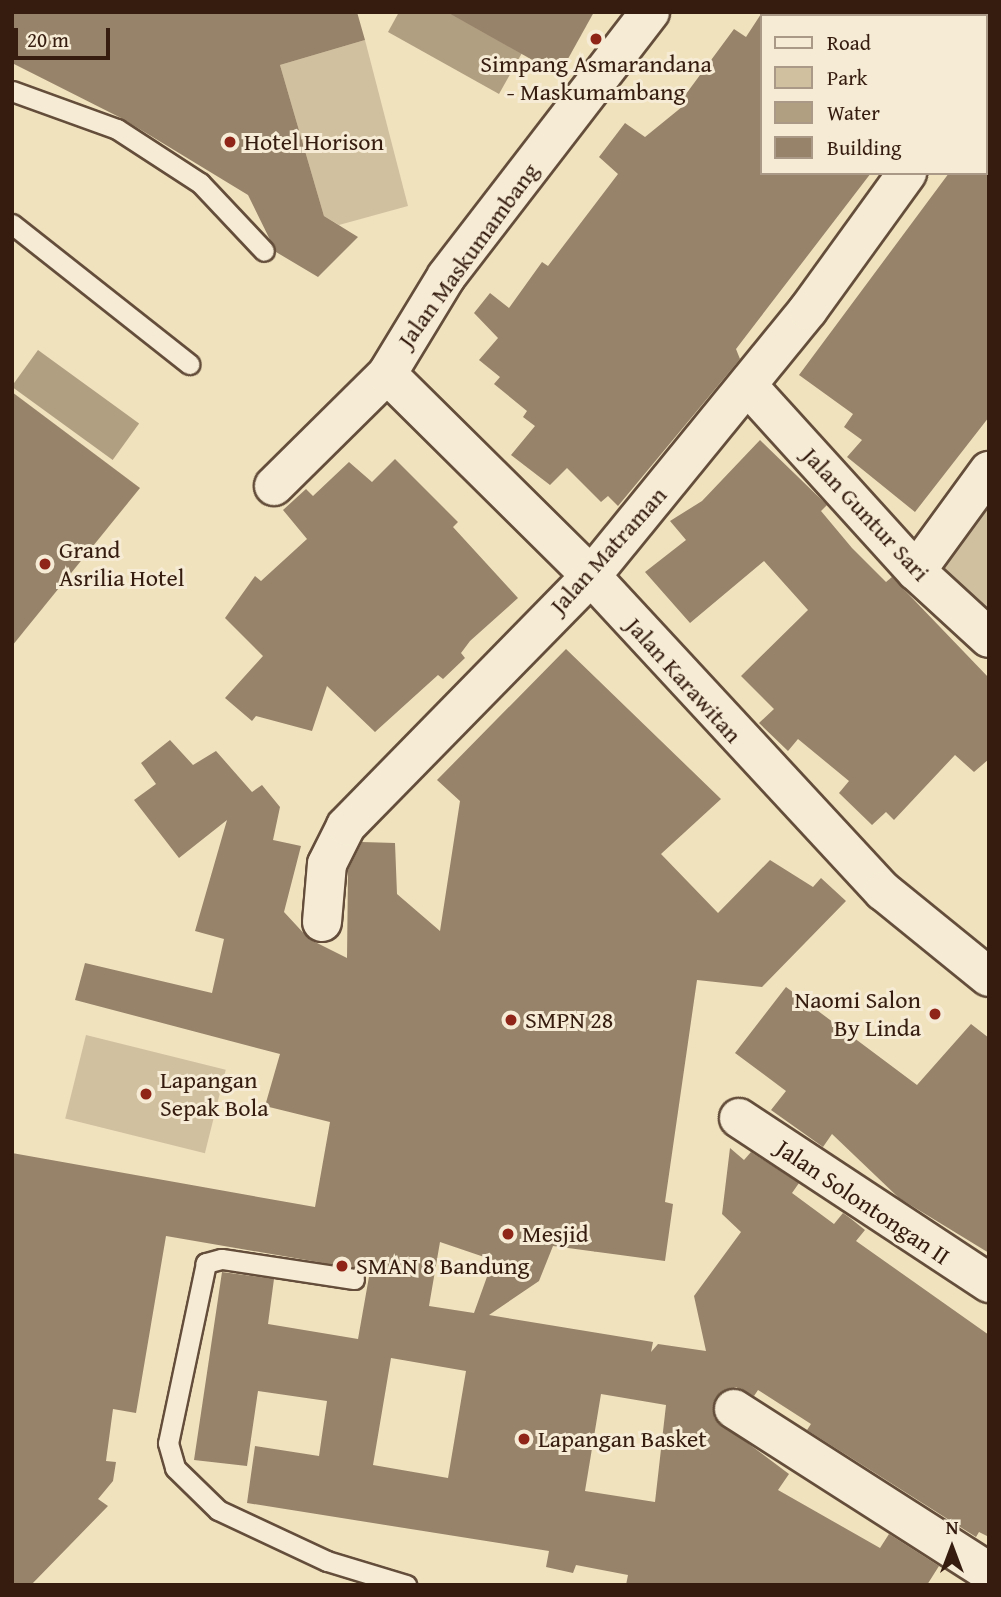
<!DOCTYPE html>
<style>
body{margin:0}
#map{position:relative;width:1001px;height:1597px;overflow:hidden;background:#f1e2be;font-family:"Gentium Book Plus",serif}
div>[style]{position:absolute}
.green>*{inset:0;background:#d1c0a0;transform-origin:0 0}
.water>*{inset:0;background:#b19f82;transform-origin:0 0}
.building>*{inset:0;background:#97836a}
.roads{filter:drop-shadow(2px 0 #644e3b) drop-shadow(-2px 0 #644e3b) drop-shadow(0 2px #644e3b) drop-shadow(0 -2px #644e3b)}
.lane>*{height:19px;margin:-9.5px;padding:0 9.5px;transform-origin:9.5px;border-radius:9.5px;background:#f6ecd5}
.street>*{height:38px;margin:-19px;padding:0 19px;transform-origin:19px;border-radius:19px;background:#f6ecd5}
.secondary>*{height:38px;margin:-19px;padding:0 19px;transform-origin:19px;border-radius:19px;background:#f6ecd5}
.dots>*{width:19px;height:19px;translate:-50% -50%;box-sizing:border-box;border:4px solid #f6ecd5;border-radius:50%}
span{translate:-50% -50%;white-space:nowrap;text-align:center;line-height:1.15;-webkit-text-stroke:6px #f6ecd5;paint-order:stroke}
.poi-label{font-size:24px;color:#351c0f}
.left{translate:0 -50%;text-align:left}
.right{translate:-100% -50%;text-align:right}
.street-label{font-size:24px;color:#351c0f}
.frame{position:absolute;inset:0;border:14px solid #351c0f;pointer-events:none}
.legend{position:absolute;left:760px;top:14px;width:228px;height:161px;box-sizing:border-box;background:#f6ecd5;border:2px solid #a99986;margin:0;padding:9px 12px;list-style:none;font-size:21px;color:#351c0f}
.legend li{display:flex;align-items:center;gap:14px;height:35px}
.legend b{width:35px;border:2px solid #a99986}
.north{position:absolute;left:917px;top:1513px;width:70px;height:70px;-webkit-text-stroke:5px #f6ecd5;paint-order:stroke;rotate:0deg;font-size:19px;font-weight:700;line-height:28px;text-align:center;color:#351c0f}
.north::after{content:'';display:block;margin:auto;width:24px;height:32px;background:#351c0f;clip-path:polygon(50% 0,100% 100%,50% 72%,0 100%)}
.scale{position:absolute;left:14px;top:28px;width:96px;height:32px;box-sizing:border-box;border:4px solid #351c0f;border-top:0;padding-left:9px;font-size:21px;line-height:24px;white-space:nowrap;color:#351c0f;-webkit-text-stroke:5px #f6ecd5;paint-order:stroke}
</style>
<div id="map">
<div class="green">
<div style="clip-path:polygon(365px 40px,408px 206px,339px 225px,324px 216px,280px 65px)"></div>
<div style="clip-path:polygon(989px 489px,989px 623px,932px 569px)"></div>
<div style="left:86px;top:1035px;width:144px;height:86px;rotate:14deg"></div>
</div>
<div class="water">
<div style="clip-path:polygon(399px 12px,545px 12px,499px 94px,388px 32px)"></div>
<div style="left:38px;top:350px;width:125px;height:45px;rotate:36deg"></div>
</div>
<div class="building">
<div style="clip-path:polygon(12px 12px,357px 12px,365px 40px,280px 65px,324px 216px,358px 237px,318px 277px,276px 252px,248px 195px,123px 119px,12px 63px)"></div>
<div style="clip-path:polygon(447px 12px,594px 12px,559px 75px)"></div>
<div style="clip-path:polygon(761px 14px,761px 173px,871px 173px,736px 349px,740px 359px,618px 506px,608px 496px,601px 502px,567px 468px,550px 485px,511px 455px,535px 426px,523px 417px,527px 411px,494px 384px,500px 377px,479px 360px,498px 338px,474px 313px,490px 293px,509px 308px,542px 262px,548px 266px,618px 174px,599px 157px,625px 123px,645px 137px,688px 102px,683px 98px,734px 29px,746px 37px)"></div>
<div style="clip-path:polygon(949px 173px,989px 173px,989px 417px,915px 512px,847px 457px,862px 440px,844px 427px,853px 414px,799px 375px)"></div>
<div style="clip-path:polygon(12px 392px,140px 488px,12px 646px)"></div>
<div style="clip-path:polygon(760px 440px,827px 505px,821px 511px,852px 548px,886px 582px,892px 577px,989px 678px,989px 759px,974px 772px,955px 755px,894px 820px,886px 812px,872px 825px,839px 793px,849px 781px,798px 739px,788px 751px,759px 723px,774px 709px,741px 676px,808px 610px,764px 561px,690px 623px,645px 572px,686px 540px,670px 521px,702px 501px)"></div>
<div style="clip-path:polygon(395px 459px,458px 522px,453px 527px,518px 598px,470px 641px,461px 653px,465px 658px,443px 679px,438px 675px,375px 732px,327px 686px,312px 731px,256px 716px,252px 721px,225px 698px,263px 656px,225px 618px,255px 576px,261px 581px,307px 539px,283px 510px,306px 489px,313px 496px,349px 462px,372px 482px)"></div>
<div style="clip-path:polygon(evenodd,566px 649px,721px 799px,661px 854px,718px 913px,770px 860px,813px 887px,821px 878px,846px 901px,762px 987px,697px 980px,665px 1202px,673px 1204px,665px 1261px,553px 1246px,539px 1281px,489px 1315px,653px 1342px,651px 1352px,658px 1344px,706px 1351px,694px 1296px,741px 1232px,722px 1214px,730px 1148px,744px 1160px,751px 1152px,799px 1183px,792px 1193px,834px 1224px,843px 1213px,850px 1218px,865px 1230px,856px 1241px,989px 1335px,989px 1537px,979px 1532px,976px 1537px,807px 1430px,811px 1424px,758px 1390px,754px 1396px,736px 1387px,716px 1397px,714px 1418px,789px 1474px,778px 1490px,880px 1548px,889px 1534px,939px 1566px,927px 1585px,626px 1585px,628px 1575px,576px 1565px,573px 1573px,546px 1567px,549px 1551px,247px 1503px,255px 1446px,319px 1456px,327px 1401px,258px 1391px,247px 1466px,194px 1460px,222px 1272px,274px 1279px,268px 1324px,358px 1339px,370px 1271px,166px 1236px,136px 1413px,113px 1409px,106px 1461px,116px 1462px,113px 1481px,98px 1499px,108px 1506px,31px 1585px,12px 1585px,12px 1153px,315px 1207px,330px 1122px,265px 1106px,280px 1054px,75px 1000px,85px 963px,212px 993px,224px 939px,195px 931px,227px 820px,179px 858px,134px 800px,156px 784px,141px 763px,170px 740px,193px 765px,216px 751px,252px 792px,262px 785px,280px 807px,273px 840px,301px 846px,284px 912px,309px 939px,347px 958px,348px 870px,362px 842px,395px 843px,397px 894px,440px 931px,460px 801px,437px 780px,566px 649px,440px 1242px,493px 1260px,474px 1313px,429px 1306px,440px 1242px,566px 649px,391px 1358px,466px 1371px,448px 1478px,373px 1465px,391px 1358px,566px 649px,601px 1394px,666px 1405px,655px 1502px,585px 1491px,601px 1394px)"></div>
<div style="clip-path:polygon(786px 987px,917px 1085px,971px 1024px,989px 1038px,989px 1253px,899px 1198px,832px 1134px,823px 1147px,771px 1110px,786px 1091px,735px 1053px)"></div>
</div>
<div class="roads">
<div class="lane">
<div style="left:12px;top:91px;width:112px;rotate:19.9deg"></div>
<div style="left:117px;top:129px;width:99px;rotate:33deg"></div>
<div style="left:200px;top:183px;width:93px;rotate:46.7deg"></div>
<div style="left:12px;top:224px;width:226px;rotate:38.3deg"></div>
<div style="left:354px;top:1279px;width:134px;rotate:-171.4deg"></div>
<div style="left:221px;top:1259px;width:16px;rotate:165deg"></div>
<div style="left:206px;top:1263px;width:184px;rotate:101.9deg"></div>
<div style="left:168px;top:1443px;width:26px;rotate:74deg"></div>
<div style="left:175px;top:1468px;width:60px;rotate:44.3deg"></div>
<div style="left:218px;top:1510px;width:120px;rotate:25.1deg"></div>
<div style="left:327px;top:1561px;width:83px;rotate:16.9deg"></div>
</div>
<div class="street">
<div style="left:985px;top:63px;width:7px;rotate:-56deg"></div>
<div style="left:748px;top:386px;width:250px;rotate:47.8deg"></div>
<div style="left:916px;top:571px;width:99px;rotate:42.5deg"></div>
<div style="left:274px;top:486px;width:159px;rotate:-44.7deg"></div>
<div style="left:916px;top:571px;width:124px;rotate:-53.9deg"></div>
<div style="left:322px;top:922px;width:58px;rotate:-85.1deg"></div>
<div style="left:327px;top:864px;width:42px;rotate:-63.4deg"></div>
<div style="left:346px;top:826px;width:350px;rotate:-45.6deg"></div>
<div style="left:591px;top:576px;width:343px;rotate:-50.8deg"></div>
<div style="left:808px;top:310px;width:169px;rotate:-54.1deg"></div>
<div style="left:739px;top:1118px;width:300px;rotate:33.4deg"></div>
<div style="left:734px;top:1409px;width:303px;rotate:32.6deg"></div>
</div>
<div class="secondary">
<div style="left:650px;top:12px;width:334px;rotate:127.6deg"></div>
<div style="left:446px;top:277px;width:114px;rotate:121.3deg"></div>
<div style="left:387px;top:374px;width:287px;rotate:44.7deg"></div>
<div style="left:591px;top:576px;width:430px;rotate:47.2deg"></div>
<div style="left:883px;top:891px;width:136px;rotate:39.1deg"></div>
</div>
</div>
<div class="dots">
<div style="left:596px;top:39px;background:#8f2418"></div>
<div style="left:230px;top:142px;background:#8f2418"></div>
<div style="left:45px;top:564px;background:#8f2418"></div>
<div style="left:935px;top:1014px;background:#8f2418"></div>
<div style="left:511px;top:1020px;background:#8f2418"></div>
<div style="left:146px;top:1094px;background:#8f2418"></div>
<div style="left:508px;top:1234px;background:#8f2418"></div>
<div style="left:342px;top:1266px;background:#8f2418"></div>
<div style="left:524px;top:1439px;background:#8f2418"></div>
</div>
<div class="poi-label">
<span style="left:596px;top:78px">Simpang Asmarandana<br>- Maskumambang</span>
<span class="left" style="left:244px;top:142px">Hotel Horison</span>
<span class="left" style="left:59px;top:564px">Grand<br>Asrilia Hotel</span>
<span class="right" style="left:921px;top:1014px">Naomi Salon<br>By Linda</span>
<span class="left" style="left:525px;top:1020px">SMPN 28</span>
<span class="left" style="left:160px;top:1094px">Lapangan<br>Sepak Bola</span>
<span class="left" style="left:522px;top:1234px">Mesjid</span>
<span class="left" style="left:356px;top:1266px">SMAN 8 Bandung</span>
<span class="left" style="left:538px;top:1439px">Lapangan Basket</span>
</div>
<div class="street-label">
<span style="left:468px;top:255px;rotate:-54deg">Jalan Maskumambang</span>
<span style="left:866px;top:514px;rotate:47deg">Jalan Guntur Sari</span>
<span style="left:608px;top:550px;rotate:-48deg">Jalan Matraman</span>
<span style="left:684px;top:680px;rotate:48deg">Jalan Karawitan</span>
<span style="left:863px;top:1202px;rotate:34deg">Jalan Solontongan II</span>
</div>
<div class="frame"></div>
<ul class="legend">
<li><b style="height:9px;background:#f6ecd5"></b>Road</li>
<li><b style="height:19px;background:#d1c0a0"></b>Park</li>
<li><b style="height:19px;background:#b19f82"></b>Water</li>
<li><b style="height:19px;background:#97836a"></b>Building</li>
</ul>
<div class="north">N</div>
<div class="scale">20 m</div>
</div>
